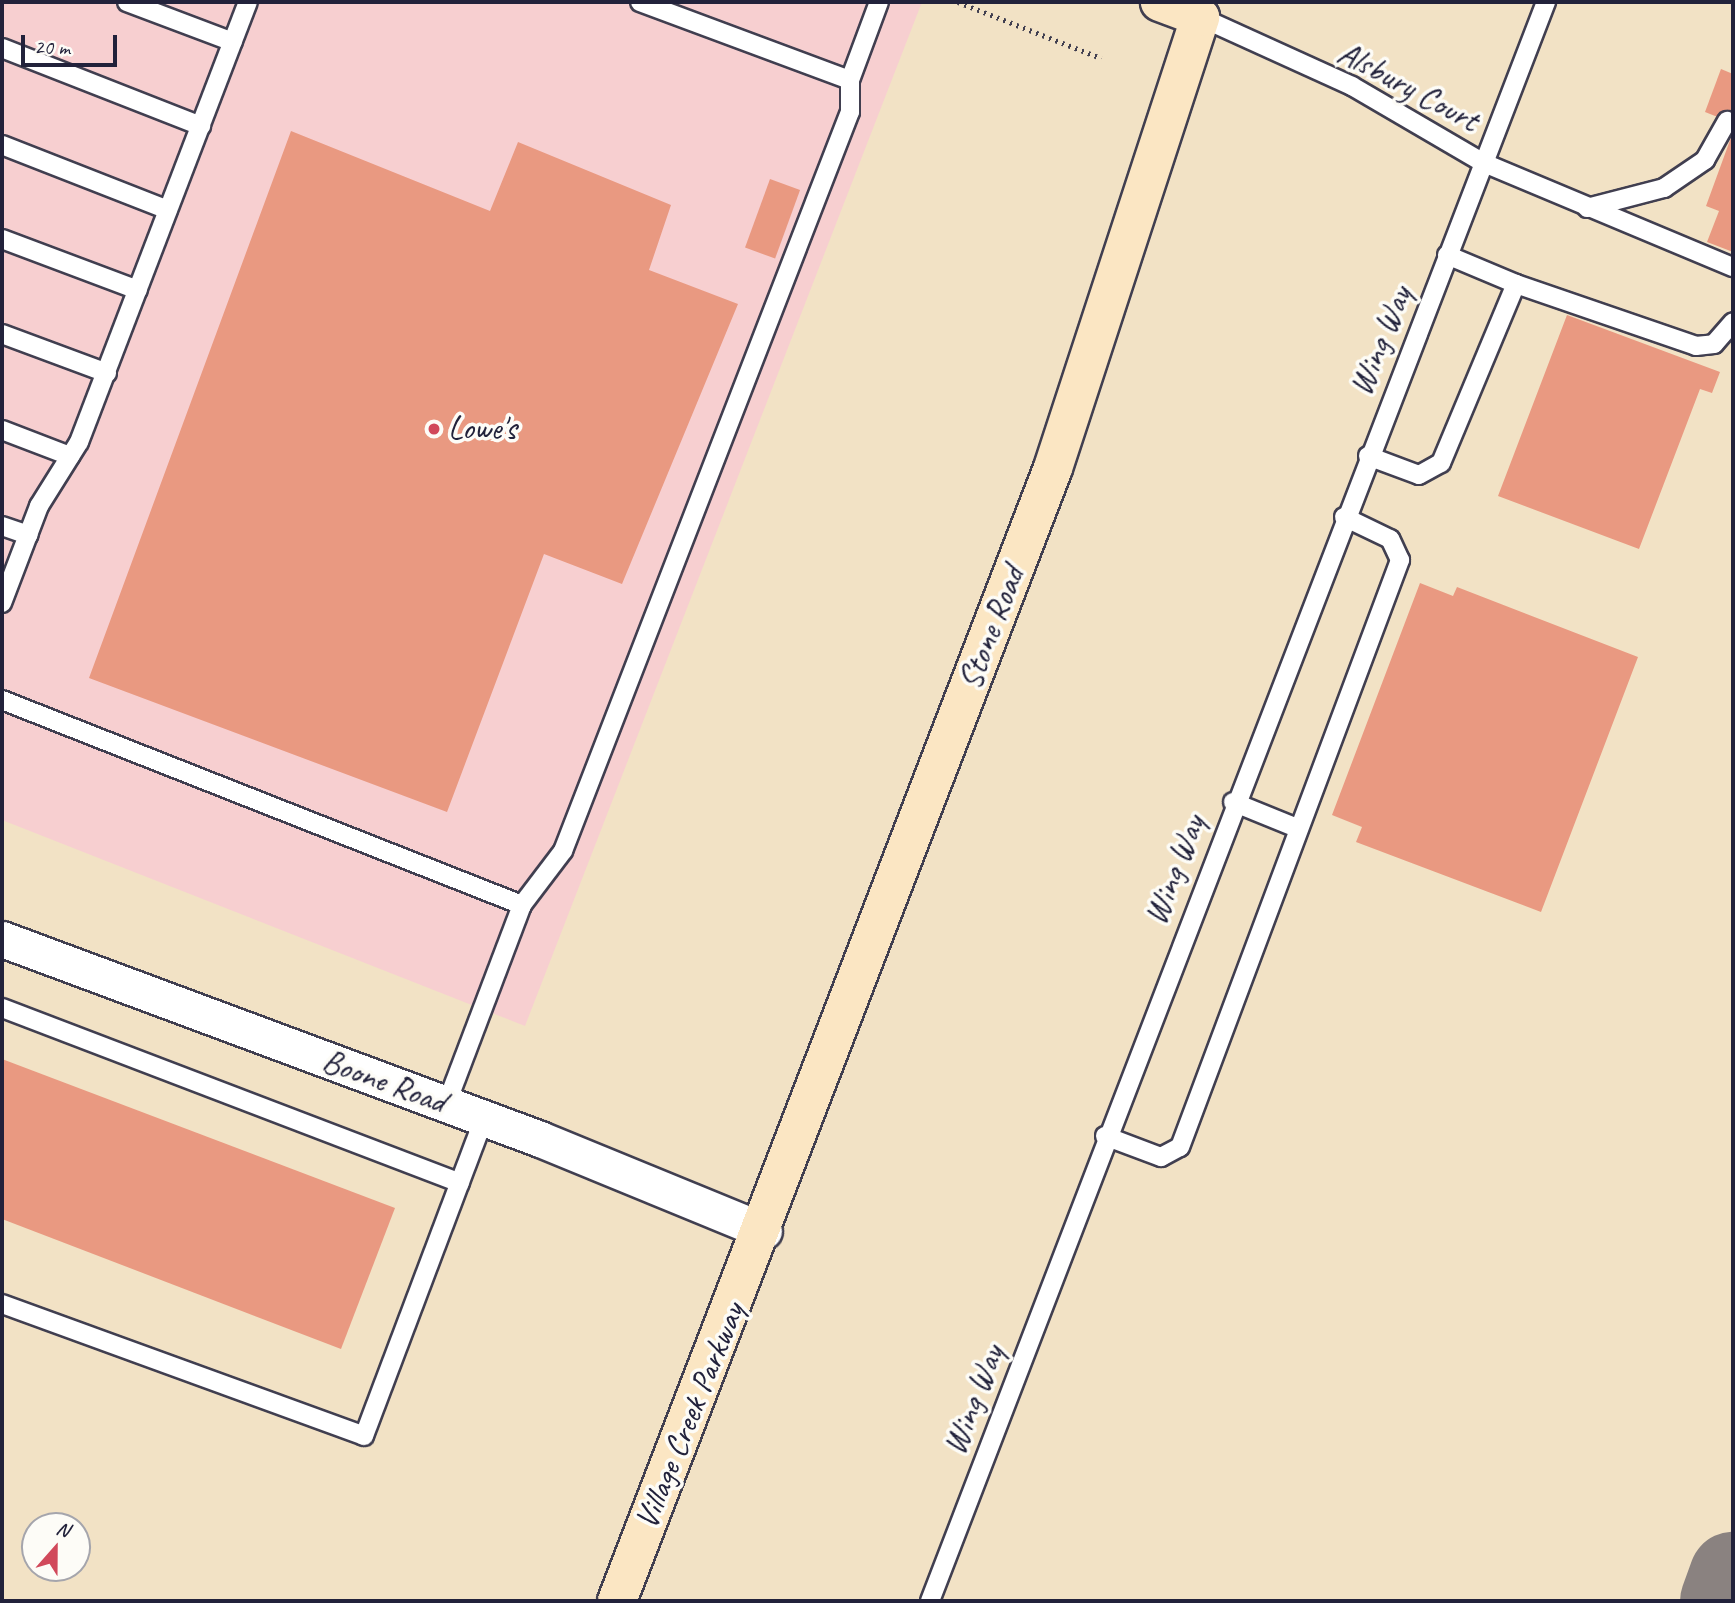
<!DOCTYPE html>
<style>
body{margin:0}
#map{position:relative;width:1735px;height:1603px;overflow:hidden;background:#f2e2c5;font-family:Caveat,sans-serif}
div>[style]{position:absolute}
.built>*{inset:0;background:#f7cfd0}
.taxiway>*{height:88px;margin:-44px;padding:0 44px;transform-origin:44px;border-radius:44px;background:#8a8280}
.building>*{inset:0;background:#e99981;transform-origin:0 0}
.path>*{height:4.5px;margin-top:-2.25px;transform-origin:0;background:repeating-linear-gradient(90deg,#413f50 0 2px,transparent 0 7px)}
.roads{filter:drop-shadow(2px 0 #413f50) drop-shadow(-2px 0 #413f50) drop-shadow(0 2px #413f50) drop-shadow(0 -2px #413f50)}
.lane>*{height:18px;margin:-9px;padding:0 9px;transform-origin:9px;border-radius:9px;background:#fff}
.street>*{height:35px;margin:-17.5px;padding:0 17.5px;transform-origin:17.5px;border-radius:17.5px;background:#fff}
.secondary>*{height:38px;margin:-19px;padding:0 19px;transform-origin:19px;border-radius:19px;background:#fbe6c3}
.dots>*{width:19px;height:19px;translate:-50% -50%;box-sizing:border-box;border:4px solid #fdfcf7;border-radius:50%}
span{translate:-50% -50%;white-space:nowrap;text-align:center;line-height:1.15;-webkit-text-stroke:7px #fdfcf7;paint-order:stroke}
.street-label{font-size:33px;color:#22223b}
.poi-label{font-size:33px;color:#22223b}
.left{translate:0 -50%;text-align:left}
.frame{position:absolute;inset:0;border:4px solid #22223b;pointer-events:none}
.north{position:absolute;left:21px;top:1512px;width:70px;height:70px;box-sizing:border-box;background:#fdfcf7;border:2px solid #a5a5ac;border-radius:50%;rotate:21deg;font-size:19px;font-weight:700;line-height:28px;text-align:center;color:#22223b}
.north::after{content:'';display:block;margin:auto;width:24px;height:32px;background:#d1495b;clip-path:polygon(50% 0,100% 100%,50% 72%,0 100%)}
.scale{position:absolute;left:21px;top:35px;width:96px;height:32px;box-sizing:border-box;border:4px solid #22223b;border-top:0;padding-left:9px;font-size:21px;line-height:24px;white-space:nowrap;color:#22223b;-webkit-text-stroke:5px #fdfcf7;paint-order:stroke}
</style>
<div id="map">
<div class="built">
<div style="clip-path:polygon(2px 2px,922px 2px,525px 1026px,2px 820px)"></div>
</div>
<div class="taxiway">
<div style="left:1724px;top:1601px;width:27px;rotate:-70deg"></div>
</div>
<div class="building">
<div style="clip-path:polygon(1721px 69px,1733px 74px,1733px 123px,1705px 112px)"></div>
<div style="clip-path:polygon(291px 131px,490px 211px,518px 142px,671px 205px,649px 270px,738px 304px,622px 584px,544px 554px,447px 812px,89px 678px)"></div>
<div style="clip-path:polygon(1733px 132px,1733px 252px,1707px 242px,1719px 211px,1706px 206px)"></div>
<div style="left:770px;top:179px;width:32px;height:73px;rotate:20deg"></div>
<div style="clip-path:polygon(1567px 315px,1720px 372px,1712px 393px,1700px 389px,1639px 549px,1498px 496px)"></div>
<div style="clip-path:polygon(1420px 583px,1453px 596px,1457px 587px,1638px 657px,1541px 912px,1356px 842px,1362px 827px,1332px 815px)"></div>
<div style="clip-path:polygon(2px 1059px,395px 1208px,341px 1349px,2px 1219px)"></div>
</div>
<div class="path">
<div style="left:958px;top:2px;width:154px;rotate:21.4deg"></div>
</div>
<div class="roads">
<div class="lane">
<div style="left:127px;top:2px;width:113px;rotate:20.7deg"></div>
<div style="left:640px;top:2px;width:224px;rotate:20.4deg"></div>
<div style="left:850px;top:80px;width:83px;rotate:-69.6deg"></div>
<div style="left:1200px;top:17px;width:167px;rotate:24.4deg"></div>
<div style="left:1352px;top:86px;width:153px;rotate:30.3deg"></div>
<div style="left:1484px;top:163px;width:270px;rotate:22.7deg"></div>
<div style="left:2px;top:48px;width:214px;rotate:21.4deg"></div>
<div style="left:2px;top:145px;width:178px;rotate:21.4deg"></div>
<div style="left:1587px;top:208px;width:80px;rotate:-14.6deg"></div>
<div style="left:1664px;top:188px;width:50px;rotate:-34.3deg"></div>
<div style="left:1705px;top:160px;width:45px;rotate:-60.6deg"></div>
<div style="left:2px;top:239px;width:145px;rotate:20.6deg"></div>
<div style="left:1447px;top:255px;width:75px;rotate:22.8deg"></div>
<div style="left:2px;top:334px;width:112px;rotate:20.4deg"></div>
<div style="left:2px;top:430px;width:73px;rotate:20.9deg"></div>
<div style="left:1368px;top:456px;width:54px;rotate:20.4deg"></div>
<div style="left:1419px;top:475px;width:25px;rotate:-29deg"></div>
<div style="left:1441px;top:463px;width:194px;rotate:-67.3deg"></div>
<div style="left:1516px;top:284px;width:190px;rotate:19deg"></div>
<div style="left:1696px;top:346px;width:18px;rotate:-6deg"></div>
<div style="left:1714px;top:344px;width:29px;rotate:-49deg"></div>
<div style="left:2px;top:526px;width:28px;rotate:19deg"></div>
<div style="left:2px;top:603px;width:104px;rotate:-69.1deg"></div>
<div style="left:39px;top:506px;width:75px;rotate:-58deg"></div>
<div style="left:79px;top:442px;width:471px;rotate:-69deg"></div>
<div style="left:2px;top:700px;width:559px;rotate:21.52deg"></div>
<div style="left:522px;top:905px;width:214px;rotate:110.8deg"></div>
<div style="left:1233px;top:802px;width:69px;rotate:22.1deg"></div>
<div style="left:522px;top:905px;width:68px;rotate:-52.8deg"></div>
<div style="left:563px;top:851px;width:793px;rotate:-68.78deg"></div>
<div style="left:850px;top:112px;width:32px;rotate:-90deg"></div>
<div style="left:2px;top:1008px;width:490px;rotate:20.9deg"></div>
<div style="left:1105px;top:1136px;width:60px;rotate:20.6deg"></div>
<div style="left:1161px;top:1157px;width:21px;rotate:-28deg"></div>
<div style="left:1180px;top:1147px;width:627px;rotate:-69.45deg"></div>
<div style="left:1400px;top:560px;width:23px;rotate:-115deg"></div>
<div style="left:1390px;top:539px;width:51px;rotate:-154.4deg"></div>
<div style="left:2px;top:1304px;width:385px;rotate:20deg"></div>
<div style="left:364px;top:1436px;width:339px;rotate:-69.3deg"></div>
<div style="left:930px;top:1601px;width:1714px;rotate:-68.93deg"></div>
</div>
<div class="street">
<div style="left:2px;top:939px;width:574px;rotate:20.39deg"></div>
<div style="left:540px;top:1139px;width:242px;rotate:22.3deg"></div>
</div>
<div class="secondary">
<div style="left:617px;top:1601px;width:1214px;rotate:-68.95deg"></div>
<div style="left:1053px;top:468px;width:474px;rotate:-71.9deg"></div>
<div style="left:1200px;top:17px;width:43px;rotate:-159.4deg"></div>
</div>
</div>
<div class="dots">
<div style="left:434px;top:429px;background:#d1495b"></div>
</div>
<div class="street-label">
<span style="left:1408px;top:87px;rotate:28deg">Alsbury Court</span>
<span style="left:1381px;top:341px;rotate:-68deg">Wing Way</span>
<span style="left:992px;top:628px;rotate:-69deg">Stone Road</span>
<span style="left:1175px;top:870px;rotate:-69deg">Wing Way</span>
<span style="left:384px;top:1082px;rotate:20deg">Boone Road</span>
<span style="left:974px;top:1400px;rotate:-69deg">Wing Way</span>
<span style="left:690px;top:1416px;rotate:-68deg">Village Creek Parkway</span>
</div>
<div class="poi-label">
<span class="left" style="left:448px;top:429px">Lowe's</span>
</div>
<div class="frame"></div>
<div class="north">N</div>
<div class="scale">20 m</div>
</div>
